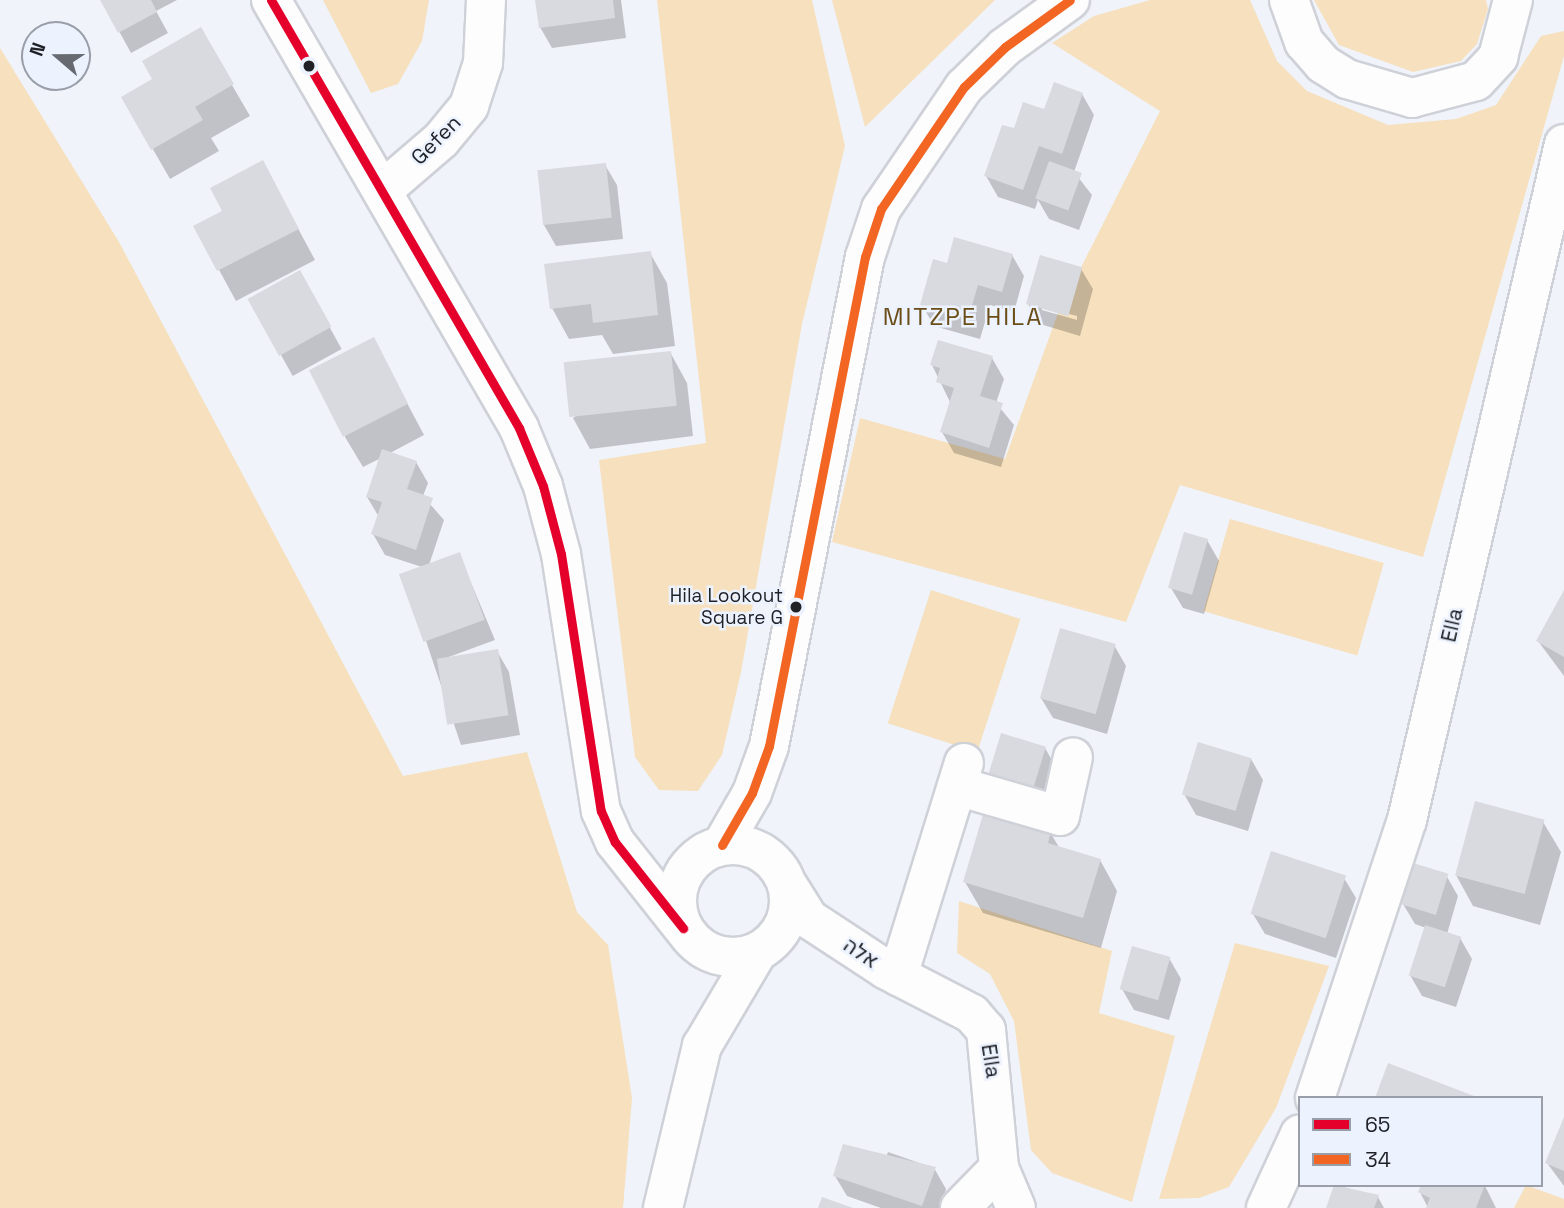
<!DOCTYPE html>
<meta charset="utf-8">
<style>
body{margin:0}
#map{position:relative;width:1564px;height:1208px;overflow:hidden;background:#f0f3fa;font-family:"Space Grotesk",Heebo,sans-serif}
div>[style]{position:absolute}
.green>*{inset:0;background:#f6e0bd;transform-origin:0 0}
.shadow>*{inset:0;background:#0003;transform-origin:0 0}
.building>*{inset:0;background:#d8dae0;transform-origin:0 0}
.roads{filter:drop-shadow(2px 0 #ced1d7) drop-shadow(-2px 0 #ced1d7) drop-shadow(0 2px #ced1d7) drop-shadow(0 -2px #ced1d7)}
.minor>*{height:38px;margin:-19px;padding:0 19px;transform-origin:19px;border-radius:19px;background:#fdfdfe}
.minor>.ring{margin:-19px;padding:0;box-sizing:content-box;background:none;border:38px solid #fdfdfe;border-radius:50%}
.bus-1>*{height:9px;margin:-4.5px;padding:0 4.5px;transform-origin:4.5px;border-radius:4.5px;background:#e4002b}
.bus-2>*{height:9px;margin:-4.5px;padding:0 4.5px;transform-origin:4.5px;border-radius:4.5px;background:#f26522}
.dots>*{width:19px;height:19px;translate:-50% -50%;box-sizing:border-box;border:4px solid #ecf2fe;border-radius:50%}
span{translate:-50% -50%;white-space:nowrap;text-align:center;line-height:1.15;-webkit-text-stroke:5px #ecf2fe;paint-order:stroke}
.bus-label{font-size:19px;color:#1f2127}
.right{translate:-100% -50%;text-align:right}
.street-label{font-size:21px;color:#1f2127}
.quarter-label{font-size:24px;color:#6b4e17;letter-spacing:2px}
.legend{position:absolute;left:1298px;top:1096px;width:245px;height:91px;box-sizing:border-box;background:#ecf2fe;border:2px solid #9a9ea8;margin:0;padding:9px 12px;list-style:none;font-size:21px;color:#1f2127}
.legend li{display:flex;align-items:center;gap:14px;height:35px}
.legend b{width:35px;border:2px solid #9a9ea8}
.north{position:absolute;left:21px;top:21px;width:70px;height:70px;box-sizing:border-box;background:#ecf2fe;border:2px solid #9a9ea8;border-radius:50%;rotate:290deg;font-size:19px;font-weight:700;line-height:28px;text-align:center;color:#1f2127}
.north::after{content:'';display:block;margin:auto;width:24px;height:32px;background:#686a71;clip-path:polygon(50% 0,100% 100%,50% 72%,0 100%)}
</style>
<div id="map">
<div class="green">
<div style="clip-path:polygon(323px 0,429px 0,422px 41px,398px 84px,371px 93px)"></div>
<div style="clip-path:polygon(657px 0,812px 0,845px 146px,802px 324px,741px 672px,722px 755px,698px 791px,659px 790px,635px 757px,599px 460px,706px 443px)"></div>
<div style="clip-path:polygon(832px 0,995px 0,865px 127px)"></div>
<div style="clip-path:polygon(1150px 0,1250px 0,1277px 61px,1307px 91px,1388px 125px,1456px 119px,1496px 105px,1541px 36px,1564px 31px,1564px 56px,1423px 557px,1180px 485px,1126px 622px,832px 542px,860px 418px,1005px 459px,1058px 313px,1160px 111px,1052px 43px,1094px 16px)"></div>
<div style="clip-path:polygon(1314px 0,1486px 0,1488px 9px,1477px 44px,1461px 61px,1413px 72px,1339px 45px)"></div>
<div style="clip-path:polygon(0 48px,119px 242px,403px 776px,527px 752px,577px 912px,608px 945px,632px 1098px,623px 1208px,0 1208px)"></div>
<div style="left:1230px;top:519px;width:160px;height:96px;rotate:16deg"></div>
<div style="left:931px;top:590px;width:94px;height:140px;rotate:18deg"></div>
<div style="clip-path:polygon(959px 901px,1112px 951px,1099px 1013px,1175px 1036px,1132px 1202px,1052px 1173px,1031px 1150px,1014px 1021px,990px 974px,957px 953px)"></div>
<div style="clip-path:polygon(1235px 943px,1329px 966px,1276px 1108px,1229px 1187px,1199px 1198px,1159px 1199px)"></div>
<div style="clip-path:polygon(1526px 1185px,1564px 1199px,1564px 1208px,1514px 1208px)"></div>
</div>
<div class="shadow">
<div style="clip-path:polygon(102px 0,177px 0,156px 11px,168px 33px,131px 53px)"></div>
<div style="clip-path:polygon(537px 0,621px 0,626px 38px,552px 48px,540px 27px)"></div>
<div style="clip-path:polygon(200px 30px,250px 116px,211px 138px,219px 151px,170px 179px,123px 97px,154px 79px)"></div>
<div style="clip-path:polygon(1082px 94px,1094px 115px,1074px 172px,1092px 195px,1079px 230px,1049px 219px,1038px 200px,1035px 209px,998px 197px,986px 176px,1015px 131px)"></div>
<div style="clip-path:polygon(605px 165px,617px 185px,623px 239px,556px 246px,544px 225px)"></div>
<div style="clip-path:polygon(279px 193px,315px 260px,236px 301px,195px 226px)"></div>
<div style="clip-path:polygon(650px 253px,667px 283px,675px 346px,613px 354px,602px 335px,569px 339px,552px 308px)"></div>
<div style="clip-path:polygon(1012px 255px,1024px 276px,1014px 312px,990px 305px,980px 339px,934px 326px,922px 305px,948px 265px)"></div>
<div style="clip-path:polygon(evenodd,1081px 269px,1093px 289px,1080px 336px,1040px 324px,1028px 304px,1081px 269px,1042px 307px,1077px 316px,1077px 320px,1042px 310px,1042px 307px)"></div>
<div style="left:299px;top:272px;width:88px;height:56px;rotate:61deg"></div>
<div style="clip-path:polygon(373px 339px,424px 435px,390px 453px,416px 462px,428px 483px,423px 496px,444px 520px,429px 565px,459px 554px,495px 640px,446px 658px,497px 651px,509px 672px,520px 735px,461px 745px,426px 641px,422px 567px,385px 555px,373px 534px,379px 517px,367px 497px,381px 458px,363px 467px,345px 437px)"></div>
<div style="clip-path:polygon(670px 352px,687px 383px,693px 436px,590px 449px,573px 418px)"></div>
<div style="clip-path:polygon(992px 358px,1004px 379px,996px 403px,1014px 425px,1001px 467px,954px 453px,942px 432px,950px 402px,932px 365px)"></div>
<div style="clip-path:polygon(1207px 540px,1219px 561px,1204px 614px,1183px 608px,1171px 588px)"></div>
<div style="clip-path:polygon(1564px 594px,1564px 676px,1538px 641px)"></div>
<div style="clip-path:polygon(1114px 645px,1126px 666px,1107px 734px,1053px 718px,1041px 698px)"></div>
<div style="clip-path:polygon(1045px 748px,1057px 769px,1045px 807px,1003px 795px,991px 774px)"></div>
<div style="clip-path:polygon(1251px 759px,1263px 780px,1248px 831px,1196px 815px,1184px 794px)"></div>
<div style="clip-path:polygon(1543px 822px,1561px 852px,1540px 925px,1473px 906px,1456px 875px)"></div>
<div style="clip-path:polygon(1050px 832px,1060px 849px,1100px 860px,1117px 891px,1101px 948px,983px 913px,965px 882px)"></div>
<div style="clip-path:polygon(1446px 875px,1458px 896px,1447px 934px,1460px 938px,1472px 959px,1456px 1007px,1422px 996px,1410px 975px,1426px 928px,1415px 924px,1403px 904px)"></div>
<div style="clip-path:polygon(1344px 878px,1356px 898px,1336px 958px,1265px 934px,1253px 914px)"></div>
<div style="clip-path:polygon(1169px 958px,1181px 979px,1169px 1020px,1134px 1010px,1122px 989px)"></div>
<div style="clip-path:polygon(1564px 1122px,1564px 1186px,1547px 1163px)"></div>
<div style="clip-path:polygon(888px 1152px,934px 1168px,946px 1189px,940px 1208px,881px 1208px,847px 1196px,835px 1176px,885px 1160px)"></div>
<div style="clip-path:polygon(1336px 1185px,1378px 1197px,1384px 1208px,1328px 1208px)"></div>
<div style="clip-path:polygon(1485px 1186px,1496px 1208px,1428px 1208px,1420px 1192px)"></div>
</div>
<div class="building">
<div style="clip-path:polygon(100px 0,151px 0,157px 12px,118px 33px)"></div>
<div style="clip-path:polygon(535px 0,613px 0,615px 18px,539px 28px)"></div>
<div style="clip-path:polygon(201px 27px,234px 84px,195px 107px,203px 120px,151px 150px,121px 97px,152px 79px,142px 61px)"></div>
<div style="clip-path:polygon(1054px 82px,1083px 93px,1062px 154px,1039px 146px,1023px 190px,984px 176px,1002px 125px,1014px 128px,1023px 102px,1044px 109px)"></div>
<div style="clip-path:polygon(263px 160px,299px 229px,217px 271px,193px 226px,222px 211px,210px 188px)"></div>
<div style="left:1049px;top:161px;width:35px;height:40px;rotate:20deg"></div>
<div style="left:606px;top:163px;width:55px;height:69px;rotate:84deg"></div>
<div style="clip-path:polygon(954px 237px,1013px 254px,1002px 292px,978px 285px,968px 319px,920px 305px,933px 259px,947px 263px)"></div>
<div style="clip-path:polygon(651px 251px,658px 315px,593px 323px,591px 304px,550px 309px,544px 264px)"></div>
<div style="left:1040px;top:255px;width:44px;height:51px;rotate:16deg"></div>
<div style="left:300px;top:270px;width:65px;height:60px;rotate:61deg"></div>
<div style="left:374px;top:337px;width:75px;height:73px;rotate:63deg"></div>
<div style="clip-path:polygon(938px 340px,993px 356px,980px 396px,1003px 403px,989px 448px,940px 432px,954px 388px,936px 382px,940px 368px,930px 365px)"></div>
<div style="left:671px;top:351px;width:55px;height:108px;rotate:84deg"></div>
<div style="clip-path:polygon(382px 449px,417px 461px,407px 489px,433px 498px,416px 550px,371px 534px,382px 502px,366px 497px)"></div>
<div style="left:1184px;top:532px;width:25px;height:58px;rotate:16deg"></div>
<div style="left:460px;top:552px;width:72px;height:65px;rotate:70deg"></div>
<div style="clip-path:polygon(1564px 590px,1564px 657px,1536px 641px)"></div>
<div style="left:1060px;top:628px;width:58px;height:73px;rotate:16deg"></div>
<div style="left:498px;top:649px;width:67px;height:62px;rotate:81deg"></div>
<div style="left:1001px;top:733px;width:47px;height:44px;rotate:17deg"></div>
<div style="left:1198px;top:742px;width:56px;height:55px;rotate:17deg"></div>
<div style="left:1475px;top:801px;width:72px;height:77px;rotate:15deg"></div>
<div style="clip-path:polygon(984px 811px,1051px 831px,1048px 843px,1101px 859px,1083px 918px,963px 882px)"></div>
<div style="left:1271px;top:851px;width:79px;height:66px;rotate:18deg"></div>
<div style="left:1413px;top:863px;width:37px;height:43px;rotate:17deg"></div>
<div style="left:1425px;top:925px;width:38px;height:53px;rotate:18deg"></div>
<div style="left:1132px;top:946px;width:40px;height:45px;rotate:16deg"></div>
<div style="clip-path:polygon(1388px 1063px,1474px 1096px,1473px 1098px,1375px 1098px)"></div>
<div style="clip-path:polygon(1564px 1117px,1564px 1171px,1545px 1163px)"></div>
<div style="clip-path:polygon(843px 1144px,936px 1167px,922px 1206px,833px 1176px)"></div>
<div style="clip-path:polygon(1334px 1185px,1379px 1195px,1374px 1208px,1326px 1208px)"></div>
<div style="clip-path:polygon(1421px 1185px,1485px 1185px,1476px 1208px,1426px 1208px,1430px 1198px,1418px 1192px)"></div>
<div style="clip-path:polygon(822px 1197px,853px 1208px,818px 1208px)"></div>
</div>
<div class="roads">
<div class="minor">
<div style="left:271px;top:0;width:495px;rotate:59.9deg"></div>
<div style="left:519px;top:428px;width:63px;rotate:67.5deg"></div>
<div style="left:543px;top:486px;width:70px;rotate:75.2deg"></div>
<div style="left:561px;top:554px;width:260px;rotate:81.2deg"></div>
<div style="left:601px;top:811px;width:34px;rotate:66deg"></div>
<div style="left:615px;top:842px;width:110px;rotate:51.7deg"></div>
<div style="left:1289px;top:0;width:45px;rotate:70.3deg"></div>
<div style="left:1304px;top:42px;width:29px;rotate:49deg"></div>
<div style="left:1323px;top:64px;width:28px;rotate:32deg"></div>
<div style="left:1347px;top:79px;width:68px;rotate:16.3deg"></div>
<div style="left:1412px;top:98px;width:66px;rotate:-14.9deg"></div>
<div style="left:1476px;top:81px;width:33px;rotate:-47deg"></div>
<div style="left:1498px;top:57px;width:59px;rotate:-75.3deg"></div>
<div style="left:384px;top:189px;width:75px;rotate:-40.7deg"></div>
<div style="left:441px;top:140px;width:44px;rotate:-50.5deg"></div>
<div style="left:469px;top:106px;width:45px;rotate:-72deg"></div>
<div style="left:483px;top:63px;width:63px;rotate:-87.3deg"></div>
<div style="left:957px;top:786px;width:107px;rotate:16.2deg"></div>
<div style="left:1060px;top:816px;width:60px;rotate:-77.6deg"></div>
<div class="ring" style="left:677px;top:845px;width:74px;height:74px"></div>
<div style="left:722px;top:845px;width:60px;rotate:-60deg"></div>
<div style="left:752px;top:793px;width:50px;rotate:-70.1deg"></div>
<div style="left:769px;top:746px;width:498px;rotate:-78.9deg"></div>
<div style="left:865px;top:257px;width:51px;rotate:-71.6deg"></div>
<div style="left:881px;top:209px;width:148px;rotate:-55.8deg"></div>
<div style="left:964px;top:87px;width:57px;rotate:-44.3deg"></div>
<div style="left:1005px;top:47px;width:80px;rotate:-35.9deg"></div>
<div style="left:789px;top:887px;width:38px;rotate:58deg"></div>
<div style="left:809px;top:919px;width:91px;rotate:33.3deg"></div>
<div style="left:885px;top:969px;width:98px;rotate:27.3deg"></div>
<div style="left:972px;top:1014px;width:21px;rotate:49deg"></div>
<div style="left:986px;top:1030px;width:139px;rotate:84.6deg"></div>
<div style="left:999px;top:1168px;width:43px;rotate:67deg"></div>
<div style="left:898px;top:976px;width:223px;rotate:-72.8deg"></div>
<div style="left:1315px;top:1098px;width:293px;rotate:-71.7deg"></div>
<div style="left:1407px;top:820px;width:694px;rotate:-76.92deg"></div>
<div style="left:663px;top:1208px;width:167px;rotate:-76.5deg"></div>
<div style="left:702px;top:1046px;width:108px;rotate:-59.4deg"></div>
<div style="left:960px;top:1208px;width:56px;rotate:-45.7deg"></div>
<div style="left:1266px;top:1208px;width:81px;rotate:-65.3deg"></div>
</div>
</div>
<div class="bus-1">
<div style="left:271px;top:0;width:495px;rotate:59.9deg"></div>
<div style="left:519px;top:428px;width:63px;rotate:67.5deg"></div>
<div style="left:543px;top:486px;width:70px;rotate:75.2deg"></div>
<div style="left:561px;top:554px;width:260px;rotate:81.2deg"></div>
<div style="left:601px;top:811px;width:34px;rotate:66deg"></div>
<div style="left:615px;top:842px;width:110px;rotate:51.7deg"></div>
</div>
<div class="bus-2">
<div style="left:722px;top:845px;width:60px;rotate:-60deg"></div>
<div style="left:752px;top:793px;width:50px;rotate:-70.1deg"></div>
<div style="left:769px;top:746px;width:498px;rotate:-78.9deg"></div>
<div style="left:865px;top:257px;width:51px;rotate:-71.6deg"></div>
<div style="left:881px;top:209px;width:148px;rotate:-55.8deg"></div>
<div style="left:964px;top:87px;width:57px;rotate:-44.3deg"></div>
<div style="left:1005px;top:47px;width:80px;rotate:-35.9deg"></div>
</div>
<div class="dots">
<div style="left:309px;top:66px;background:#1f2127"></div>
<div style="left:796px;top:607px;background:#1f2127"></div>
</div>
<div class="bus-label">
<span class="right" style="left:783px;top:607px">Hila Lookout<br>Square G</span>
</div>
<div class="street-label">
<span style="left:436px;top:140px;rotate:-45deg">Gefen</span>
<span style="left:1452px;top:625px;rotate:-77deg">Ella</span>
<span style="left:861px;top:953px;rotate:34deg">אלה</span>
<span style="left:991px;top:1061px;rotate:81deg">Ella</span>
</div>
<div class="quarter-label">
<span style="left:963px;top:317px">MITZPE HILA</span>
</div>
<ul class="legend">
<li><b style="height:9px;background:#e4002b"></b>65</li>
<li><b style="height:9px;background:#f26522"></b>34</li>
</ul>
<div class="north">N</div>
</div>
